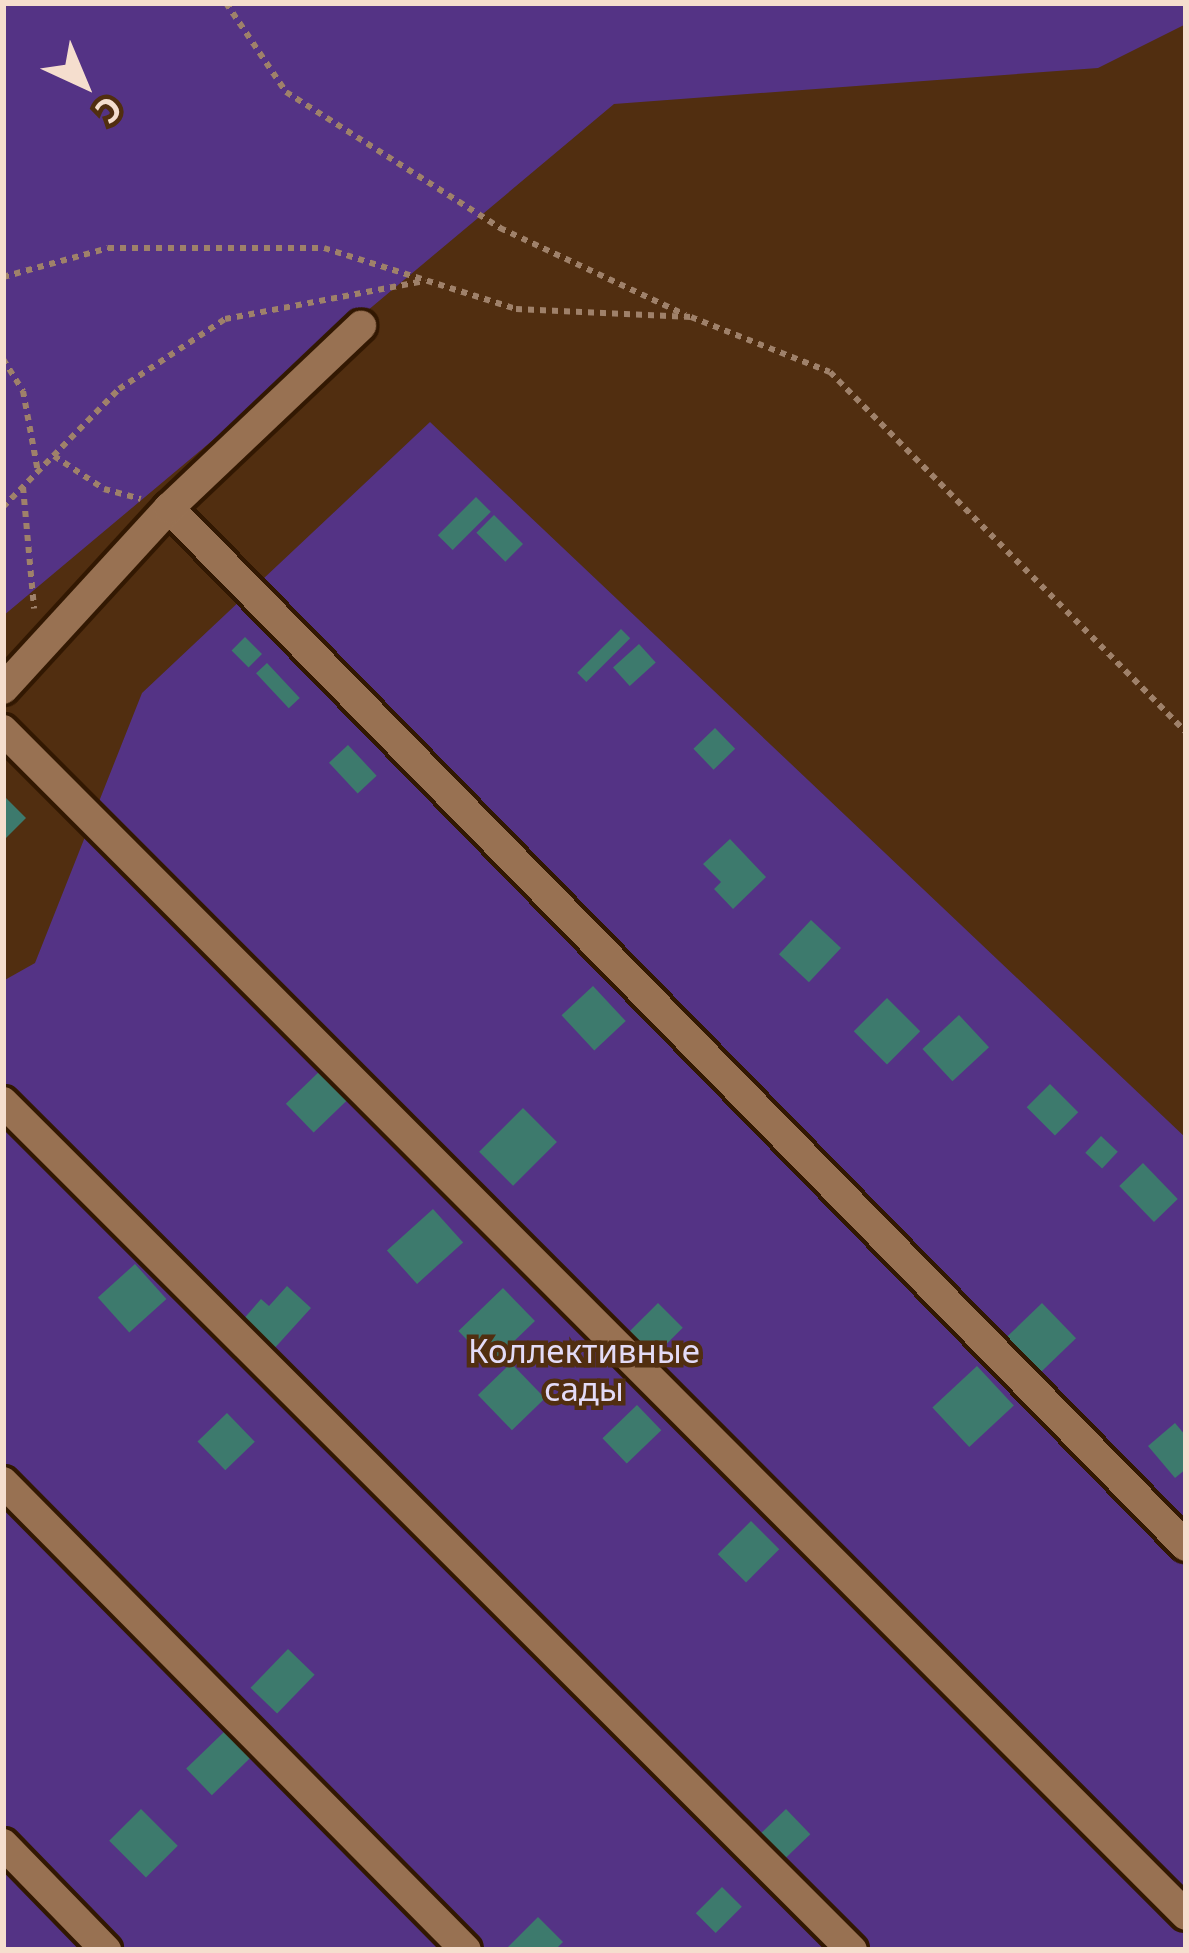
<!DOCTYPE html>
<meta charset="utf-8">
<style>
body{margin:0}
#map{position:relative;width:1189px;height:1953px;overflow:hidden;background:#512e10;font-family:"Noto Sans",sans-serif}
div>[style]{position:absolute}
.green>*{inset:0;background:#543385}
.building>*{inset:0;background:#3d7a6d;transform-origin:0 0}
.path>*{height:6px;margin-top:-3px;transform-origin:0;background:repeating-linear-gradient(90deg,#9f816a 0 6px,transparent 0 12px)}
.roads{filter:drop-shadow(3px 0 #321802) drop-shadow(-3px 0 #321802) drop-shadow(0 3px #321802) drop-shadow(0 -3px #321802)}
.minor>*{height:30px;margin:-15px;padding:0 15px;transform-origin:15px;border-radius:15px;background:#987152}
span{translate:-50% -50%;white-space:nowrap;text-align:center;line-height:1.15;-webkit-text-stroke:9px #512e10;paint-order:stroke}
.park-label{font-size:33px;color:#e3dbf7}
.frame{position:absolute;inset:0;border:6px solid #f5dece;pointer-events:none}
.north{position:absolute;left:24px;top:24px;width:120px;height:120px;-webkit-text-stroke:9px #512e10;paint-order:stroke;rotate:136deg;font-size:33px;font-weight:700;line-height:48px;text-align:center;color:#f5dece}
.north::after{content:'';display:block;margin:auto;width:42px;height:54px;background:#f5dece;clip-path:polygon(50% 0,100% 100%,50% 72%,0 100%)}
</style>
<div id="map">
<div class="green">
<div style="clip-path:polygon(3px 3px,1186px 3px,1186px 24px,1098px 68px,614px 104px,3px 616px)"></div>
<div style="clip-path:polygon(430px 422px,1186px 1138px,1186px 1950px,3px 1950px,3px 981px,35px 963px,142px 693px)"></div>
</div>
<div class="building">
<div style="left:476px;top:497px;width:21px;height:54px;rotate:45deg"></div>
<div style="left:494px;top:515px;width:41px;height:25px;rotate:45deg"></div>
<div style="left:621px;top:629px;width:13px;height:62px;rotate:45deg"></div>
<div style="left:245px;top:637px;width:24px;height:19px;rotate:45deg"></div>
<div style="left:639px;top:644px;width:25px;height:35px;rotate:48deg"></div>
<div style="left:267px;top:663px;width:48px;height:15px;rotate:47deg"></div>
<div style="left:715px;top:728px;width:29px;height:30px;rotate:46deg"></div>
<div style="left:348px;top:745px;width:42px;height:26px;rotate:47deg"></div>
<div style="clip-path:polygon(3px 795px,26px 818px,3px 841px)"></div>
<div style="clip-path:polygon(730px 839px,766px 877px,733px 909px,714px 889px,721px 882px,703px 864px)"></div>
<div style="left:811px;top:920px;width:41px;height:47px;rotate:43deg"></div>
<div style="left:593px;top:986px;width:48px;height:43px;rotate:47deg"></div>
<div style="left:887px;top:998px;width:47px;height:47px;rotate:45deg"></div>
<div style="left:959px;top:1015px;width:44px;height:50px;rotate:47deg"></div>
<div style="left:324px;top:1067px;width:40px;height:53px;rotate:46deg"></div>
<div style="left:1050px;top:1084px;width:40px;height:33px;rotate:45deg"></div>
<div style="left:523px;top:1108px;width:48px;height:62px;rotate:45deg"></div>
<div style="left:1101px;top:1136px;width:23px;height:23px;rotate:43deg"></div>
<div style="left:1143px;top:1163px;width:50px;height:33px;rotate:46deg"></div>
<div style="left:433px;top:1209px;width:45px;height:62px;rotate:48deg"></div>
<div style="left:135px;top:1264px;width:47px;height:50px;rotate:48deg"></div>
<div style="clip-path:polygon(287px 1286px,311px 1308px,272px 1351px,241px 1322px,261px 1299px,269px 1306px)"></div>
<div style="left:503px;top:1288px;width:46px;height:62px;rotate:46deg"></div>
<div style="left:658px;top:1303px;width:35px;height:45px;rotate:45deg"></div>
<div style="left:1042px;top:1303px;width:49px;height:52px;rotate:46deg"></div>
<div style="left:511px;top:1363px;width:49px;height:46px;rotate:46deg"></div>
<div style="left:977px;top:1366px;width:54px;height:61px;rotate:47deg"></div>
<div style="left:637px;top:1405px;width:35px;height:48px;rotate:46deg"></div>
<div style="left:227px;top:1413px;width:40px;height:41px;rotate:46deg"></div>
<div style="clip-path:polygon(1175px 1423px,1186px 1436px,1186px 1469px,1175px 1478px,1148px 1446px)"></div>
<div style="left:751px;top:1521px;width:40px;height:47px;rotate:45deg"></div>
<div style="left:288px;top:1649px;width:37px;height:54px;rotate:44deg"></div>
<div style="left:225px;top:1731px;width:37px;height:54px;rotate:46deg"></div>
<div style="left:141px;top:1809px;width:52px;height:45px;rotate:45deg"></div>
<div style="left:786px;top:1809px;width:35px;height:39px;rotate:46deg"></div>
<div style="left:722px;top:1887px;width:28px;height:37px;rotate:45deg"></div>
<div style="clip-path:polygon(538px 1917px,563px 1942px,555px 1950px,505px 1950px)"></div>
</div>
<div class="path">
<div style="left:226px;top:3px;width:107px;rotate:56deg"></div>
<div style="left:286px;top:92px;width:254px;rotate:32.4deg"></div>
<div style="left:500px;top:228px;width:205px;rotate:25.1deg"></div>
<div style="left:3px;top:277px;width:109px;rotate:-15.4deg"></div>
<div style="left:108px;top:248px;width:216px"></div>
<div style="left:324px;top:248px;width:201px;rotate:17.6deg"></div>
<div style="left:516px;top:309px;width:175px;rotate:2.6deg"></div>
<div style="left:691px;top:317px;width:149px;rotate:21.6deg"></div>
<div style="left:830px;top:372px;width:506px;rotate:45.32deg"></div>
<div style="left:3px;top:359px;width:38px;rotate:58deg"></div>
<div style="left:23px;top:391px;width:82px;rotate:79.5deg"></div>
<div style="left:54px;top:456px;width:60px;rotate:33.4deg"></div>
<div style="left:104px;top:489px;width:38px;rotate:15deg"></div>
<div style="left:23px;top:487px;width:122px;rotate:84.8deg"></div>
<div style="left:3px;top:507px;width:165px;rotate:-45.5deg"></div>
<div style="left:119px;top:389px;width:127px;rotate:-33.4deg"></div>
<div style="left:225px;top:319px;width:204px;rotate:-10.8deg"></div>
</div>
<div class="roads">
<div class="minor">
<div style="left:169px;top:508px;width:1453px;rotate:45.59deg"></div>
<div style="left:3px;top:689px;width:246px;rotate:-47.5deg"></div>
<div style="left:169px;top:508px;width:265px;rotate:-43.5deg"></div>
<div style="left:3px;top:730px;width:1674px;rotate:45.05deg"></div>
<div style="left:3px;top:1102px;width:1200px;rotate:44.97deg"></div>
<div style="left:3px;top:1482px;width:658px;rotate:45.31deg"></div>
<div style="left:3px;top:1844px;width:148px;rotate:45.8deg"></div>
</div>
</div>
<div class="park-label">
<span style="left:584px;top:1370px">Коллективные<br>сады</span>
</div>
<div class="frame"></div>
<div class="north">С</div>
</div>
